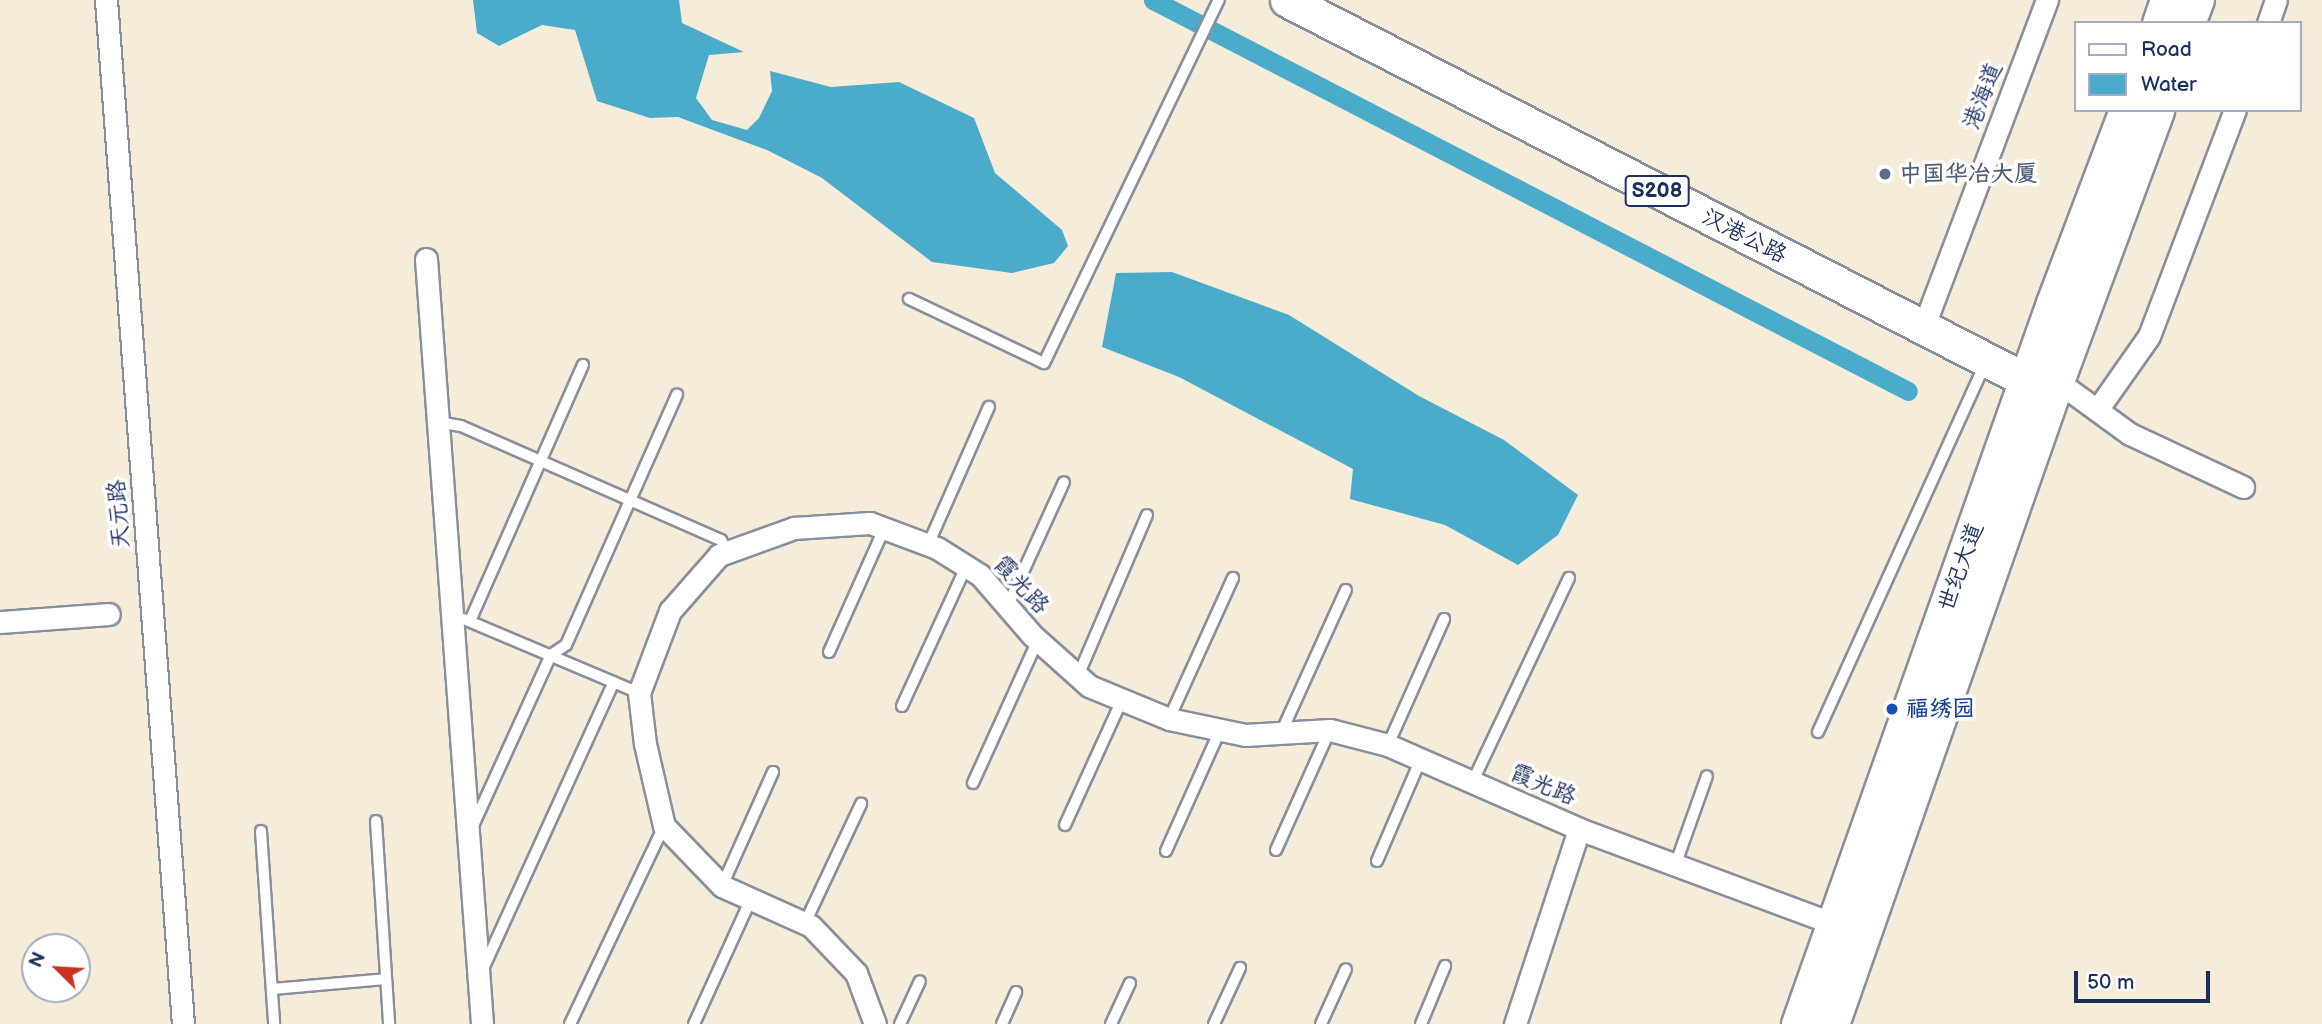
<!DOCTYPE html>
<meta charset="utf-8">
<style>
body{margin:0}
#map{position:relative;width:2322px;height:1024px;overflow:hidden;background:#f5ecda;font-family:"Balsamiq Sans","LXGW WenKai TC",sans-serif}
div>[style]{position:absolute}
.water>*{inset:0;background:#4babca}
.canal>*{height:19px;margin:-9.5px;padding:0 9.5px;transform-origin:9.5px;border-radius:9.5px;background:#4babca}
.roads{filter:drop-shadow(2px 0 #888e9c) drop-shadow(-2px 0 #888e9c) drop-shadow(0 2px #888e9c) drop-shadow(0 -2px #888e9c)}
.lane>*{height:10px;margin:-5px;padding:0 5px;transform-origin:5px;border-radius:5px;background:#fff}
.street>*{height:21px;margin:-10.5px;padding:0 10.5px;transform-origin:10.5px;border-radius:10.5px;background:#fff}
.primary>*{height:33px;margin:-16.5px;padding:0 16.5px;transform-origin:16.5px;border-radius:16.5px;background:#fff}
.dots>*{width:19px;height:19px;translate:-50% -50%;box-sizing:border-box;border:4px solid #fff;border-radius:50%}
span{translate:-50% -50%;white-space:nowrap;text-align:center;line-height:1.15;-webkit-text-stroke:7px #fff;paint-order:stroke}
.shield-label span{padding:2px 5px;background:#fff;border:2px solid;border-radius:5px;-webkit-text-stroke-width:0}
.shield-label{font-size:21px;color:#1b2f5e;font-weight:700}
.street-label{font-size:23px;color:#1b2f5e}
.service-label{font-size:23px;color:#4e5e75;font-weight:700}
.left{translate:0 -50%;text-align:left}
.transit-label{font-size:23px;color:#164399;font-weight:700}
.legend{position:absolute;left:2074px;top:21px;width:228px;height:91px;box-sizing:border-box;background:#fff;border:2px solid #a4acbf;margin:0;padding:9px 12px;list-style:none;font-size:21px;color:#1b2f5e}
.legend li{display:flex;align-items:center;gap:14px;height:35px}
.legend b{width:35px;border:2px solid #a4acbf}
.north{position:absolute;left:21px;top:933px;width:70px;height:70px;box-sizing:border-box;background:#fff;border:2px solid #a4acbf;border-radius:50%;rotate:294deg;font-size:19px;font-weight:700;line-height:28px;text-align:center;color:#1b2f5e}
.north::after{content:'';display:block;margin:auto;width:24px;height:32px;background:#c8321e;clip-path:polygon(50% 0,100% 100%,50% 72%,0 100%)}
.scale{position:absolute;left:2074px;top:971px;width:136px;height:32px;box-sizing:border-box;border:4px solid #1b2f5e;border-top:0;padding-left:9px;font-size:21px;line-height:24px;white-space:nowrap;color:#1b2f5e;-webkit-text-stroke:5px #fff;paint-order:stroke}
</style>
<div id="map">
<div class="water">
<div style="clip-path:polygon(473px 0,679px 0,682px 23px,744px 52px,709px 55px,696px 98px,712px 120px,747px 130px,759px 118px,772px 91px,770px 71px,831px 87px,899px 82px,974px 118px,995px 173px,1062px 230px,1068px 246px,1054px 263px,1012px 273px,932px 262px,822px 178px,767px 150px,678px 117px,650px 118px,597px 101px,575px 30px,542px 25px,499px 46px,477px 33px)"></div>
<div style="clip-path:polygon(1172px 272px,1289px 315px,1419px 396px,1504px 440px,1578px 495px,1558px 535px,1518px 565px,1445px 525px,1350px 499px,1353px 469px,1179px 377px,1102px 347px,1116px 273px)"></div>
</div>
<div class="canal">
<div style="left:1153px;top:0;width:850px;rotate:27.38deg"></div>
</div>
<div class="roads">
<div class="lane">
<div style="left:909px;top:299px;width:149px;rotate:25.4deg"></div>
<div style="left:1044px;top:363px;width:403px;rotate:-64.3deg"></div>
<div style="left:438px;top:422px;width:23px;rotate:10deg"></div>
<div style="left:461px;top:426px;width:284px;rotate:23.7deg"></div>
<div style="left:721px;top:540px;width:13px;rotate:63deg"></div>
<div style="left:928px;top:545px;width:151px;rotate:-66.2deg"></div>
<div style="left:1007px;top:607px;width:137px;rotate:-65.5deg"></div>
<div style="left:464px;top:619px;width:190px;rotate:22.9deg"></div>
<div style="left:470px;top:621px;width:280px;rotate:-66.2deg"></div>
<div style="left:829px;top:652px;width:135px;rotate:-65.9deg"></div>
<div style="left:1078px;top:676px;width:175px;rotate:-66.8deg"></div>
<div style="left:902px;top:706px;width:153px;rotate:-65.3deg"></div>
<div style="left:1169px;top:719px;width:155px;rotate:-65.6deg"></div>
<div style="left:1818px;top:732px;width:405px;rotate:-65.6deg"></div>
<div style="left:1281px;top:733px;width:157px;rotate:-65.6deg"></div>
<div style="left:1388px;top:745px;width:138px;rotate:-66deg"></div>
<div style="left:973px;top:783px;width:157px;rotate:-65.6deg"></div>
<div style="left:1472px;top:783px;width:227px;rotate:-64.7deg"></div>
<div style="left:376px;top:821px;width:203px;rotate:86.3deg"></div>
<div style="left:1065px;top:825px;width:137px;rotate:-65.5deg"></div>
<div style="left:472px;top:828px;width:190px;rotate:-65.5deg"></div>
<div style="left:551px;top:655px;width:18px;rotate:-34deg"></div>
<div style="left:566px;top:645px;width:274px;rotate:-66.1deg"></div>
<div style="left:261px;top:831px;width:193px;rotate:86.1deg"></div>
<div style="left:1276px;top:850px;width:132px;rotate:-65.8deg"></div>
<div style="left:1166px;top:851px;width:133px;rotate:-65.9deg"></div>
<div style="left:1377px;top:861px;width:111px;rotate:-66.7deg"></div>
<div style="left:1676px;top:863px;width:92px;rotate:-70.4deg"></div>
<div style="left:722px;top:886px;width:125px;rotate:-65.9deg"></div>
<div style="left:805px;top:923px;width:132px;rotate:-64.8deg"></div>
<div style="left:483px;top:969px;width:315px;rotate:-65.5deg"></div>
<div style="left:272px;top:989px;width:114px;rotate:-5deg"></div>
<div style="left:570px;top:1024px;width:219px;rotate:-64.6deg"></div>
<div style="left:694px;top:1024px;width:137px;rotate:-65.5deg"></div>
<div style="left:900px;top:1024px;width:47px;rotate:-65.1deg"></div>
<div style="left:1002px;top:1024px;width:35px;rotate:-66deg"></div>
<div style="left:1111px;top:1024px;width:45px;rotate:-65.1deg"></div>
<div style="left:1214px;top:1024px;width:62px;rotate:-65.1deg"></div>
<div style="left:1321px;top:1024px;width:60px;rotate:-65.6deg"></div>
<div style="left:1421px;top:1024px;width:63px;rotate:-67.5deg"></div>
</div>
<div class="street">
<div style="left:106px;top:0;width:1027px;rotate:85.7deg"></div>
<div style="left:2268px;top:23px;width:24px;rotate:-71deg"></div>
<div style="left:426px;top:259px;width:767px;rotate:85.81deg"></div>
<div style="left:1923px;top:328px;width:351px;rotate:-69.3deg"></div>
<div style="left:2057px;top:381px;width:90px;rotate:36deg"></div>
<div style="left:2130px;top:434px;width:125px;rotate:25.1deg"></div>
<div style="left:2097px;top:410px;width:90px;rotate:-54.9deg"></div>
<div style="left:2149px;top:336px;width:242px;rotate:-69.2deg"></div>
<div style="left:0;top:622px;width:109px;rotate:-4.2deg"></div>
<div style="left:875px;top:1024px;width:54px;rotate:-110.4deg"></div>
<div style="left:856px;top:973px;width:65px;rotate:-133.8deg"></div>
<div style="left:811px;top:926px;width:98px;rotate:-155.8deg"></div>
<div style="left:722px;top:886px;width:83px;rotate:-134deg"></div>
<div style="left:664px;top:826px;width:84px;rotate:-103deg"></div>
<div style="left:645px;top:744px;width:51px;rotate:-96.7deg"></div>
<div style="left:639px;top:693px;width:88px;rotate:-69.3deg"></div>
<div style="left:670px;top:611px;width:74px;rotate:-48.8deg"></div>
<div style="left:719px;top:555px;width:80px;rotate:-19.8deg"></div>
<div style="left:794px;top:528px;width:76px;rotate:-3.8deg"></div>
<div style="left:870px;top:523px;width:72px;rotate:20.5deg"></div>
<div style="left:937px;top:548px;width:51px;rotate:32.1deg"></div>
<div style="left:980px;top:575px;width:79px;rotate:49.1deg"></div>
<div style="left:1032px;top:635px;width:76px;rotate:41.8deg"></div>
<div style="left:1089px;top:686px;width:87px;rotate:22.4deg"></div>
<div style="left:1169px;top:719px;width:78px;rotate:11.9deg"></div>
<div style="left:1245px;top:735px;width:85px;rotate:-3.4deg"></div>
<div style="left:1330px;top:730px;width:60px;rotate:14.5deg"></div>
<div style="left:1388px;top:745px;width:209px;rotate:23.7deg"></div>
<div style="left:1579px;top:829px;width:272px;rotate:20.4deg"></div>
<div style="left:1515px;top:1024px;width:205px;rotate:-71.8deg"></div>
</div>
<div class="primary">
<div style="left:1287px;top:0;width:855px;rotate:27.22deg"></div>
<div style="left:2159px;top:23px;width:24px;rotate:-71deg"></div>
<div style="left:2188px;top:23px;width:25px;rotate:-69deg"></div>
<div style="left:1798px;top:1024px;width:765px;rotate:-70.52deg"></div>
<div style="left:2053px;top:303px;width:206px;rotate:-69.3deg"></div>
<div style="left:1832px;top:1024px;width:681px;rotate:-70.71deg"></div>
<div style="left:2057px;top:381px;width:289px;rotate:-69.7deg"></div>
</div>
</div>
<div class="dots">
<div style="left:1885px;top:174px;background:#5c6f8a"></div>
<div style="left:1892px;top:709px;background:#1a4fb4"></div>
</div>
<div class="shield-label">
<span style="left:1657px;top:191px">S208</span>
</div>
<div class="street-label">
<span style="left:1983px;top:96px;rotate:-69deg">港海道</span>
<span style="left:1744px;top:236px;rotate:27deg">汉港公路</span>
<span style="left:119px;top:514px;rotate:-94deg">天元路</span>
<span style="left:1961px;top:567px;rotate:-70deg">世纪大道</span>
<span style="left:1021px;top:585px;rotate:47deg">霞光路</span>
<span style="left:1543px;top:785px;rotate:23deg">霞光路</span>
</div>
<div class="service-label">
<span class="left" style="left:1899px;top:174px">中国华冶大厦</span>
</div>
<div class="transit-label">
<span class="left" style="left:1906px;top:709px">福绣园</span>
</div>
<ul class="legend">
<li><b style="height:9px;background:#fff"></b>Road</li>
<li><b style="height:19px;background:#4babca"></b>Water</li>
</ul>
<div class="north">N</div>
<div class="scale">50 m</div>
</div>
